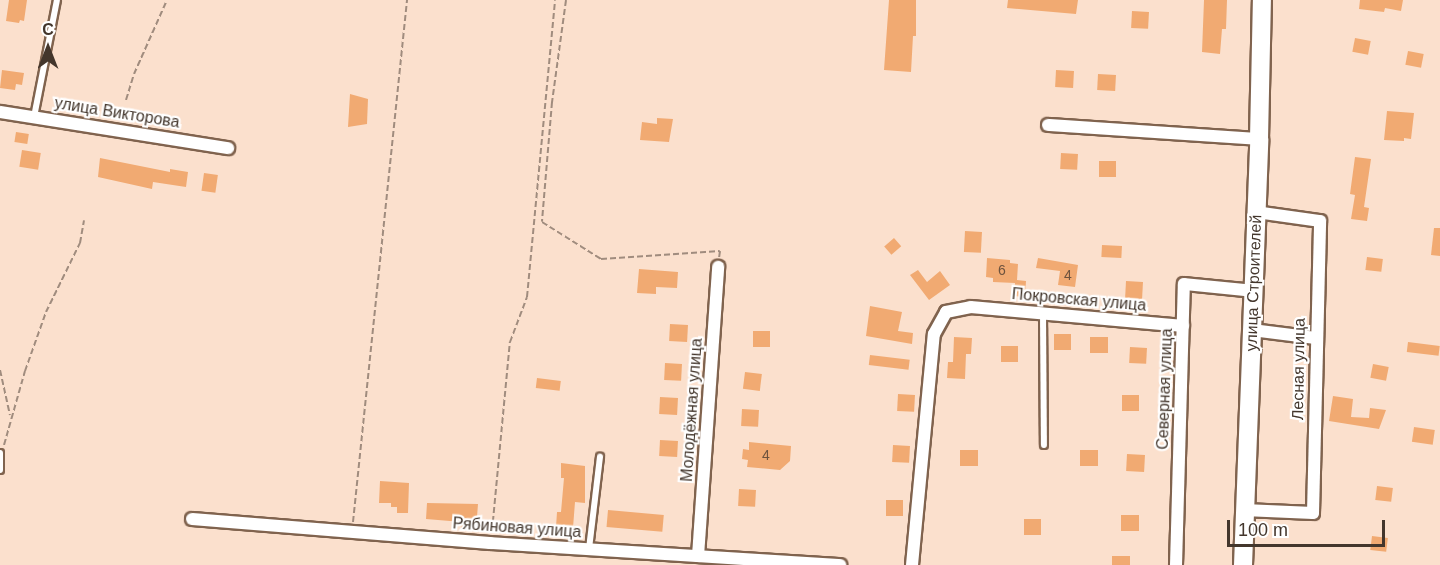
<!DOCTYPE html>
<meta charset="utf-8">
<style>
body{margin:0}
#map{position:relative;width:1440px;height:565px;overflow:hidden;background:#fbe0cd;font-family:Helvetica,sans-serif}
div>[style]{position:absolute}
.building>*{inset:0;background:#f1aa72;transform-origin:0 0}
.path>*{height:2px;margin-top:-1px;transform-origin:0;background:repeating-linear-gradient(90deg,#a08c7e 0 6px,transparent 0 9px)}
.roads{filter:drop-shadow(2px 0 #80634e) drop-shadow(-2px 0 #80634e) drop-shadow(0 2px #80634e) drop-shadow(0 -2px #80634e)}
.service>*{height:6px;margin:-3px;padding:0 3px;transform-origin:3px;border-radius:3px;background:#fff}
.minor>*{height:12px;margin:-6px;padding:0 6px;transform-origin:6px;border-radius:6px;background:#fff}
.secondary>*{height:18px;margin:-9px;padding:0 9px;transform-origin:9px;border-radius:9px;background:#fff}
span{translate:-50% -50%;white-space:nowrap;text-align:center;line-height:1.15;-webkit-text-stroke:4.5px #fff;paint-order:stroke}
.number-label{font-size:14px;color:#6e533e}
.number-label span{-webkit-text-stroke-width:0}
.street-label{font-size:16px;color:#43362c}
.north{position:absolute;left:18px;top:18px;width:60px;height:60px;-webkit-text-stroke:4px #fff;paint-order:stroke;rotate:0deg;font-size:16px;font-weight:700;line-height:24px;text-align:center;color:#43362c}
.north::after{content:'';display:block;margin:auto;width:21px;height:27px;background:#43362c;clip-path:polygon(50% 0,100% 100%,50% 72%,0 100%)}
.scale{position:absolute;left:1227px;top:520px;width:158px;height:27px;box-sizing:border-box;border:3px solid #43362c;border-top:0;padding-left:8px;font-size:18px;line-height:21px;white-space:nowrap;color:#43362c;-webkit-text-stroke:4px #fff;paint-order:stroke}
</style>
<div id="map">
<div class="building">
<div style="clip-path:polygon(9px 0,27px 0,24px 21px,20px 20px,19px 23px,6px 21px)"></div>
<div style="clip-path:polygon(889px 0,916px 0,916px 36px,913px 36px,911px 72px,884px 70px)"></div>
<div style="clip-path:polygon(1008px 0,1078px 0,1076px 14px,1007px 8px)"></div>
<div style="clip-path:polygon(1204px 0,1227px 0,1226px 29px,1222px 29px,1220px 54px,1202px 52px)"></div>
<div style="clip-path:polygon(1360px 0,1403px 0,1401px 11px,1385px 8px,1384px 12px,1359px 9px)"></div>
<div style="left:1132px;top:11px;width:17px;height:17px;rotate:3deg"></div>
<div style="left:1355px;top:38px;width:16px;height:14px;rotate:11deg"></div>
<div style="left:1408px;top:51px;width:16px;height:14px;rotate:11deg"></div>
<div style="clip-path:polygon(2px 70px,24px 73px,22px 85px,16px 84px,15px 90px,0 88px)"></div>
<div style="left:1056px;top:70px;width:18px;height:17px;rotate:3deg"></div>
<div style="left:1098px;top:74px;width:18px;height:16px;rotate:3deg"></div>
<div style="clip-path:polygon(350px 94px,368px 99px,367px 124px,348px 127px)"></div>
<div style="clip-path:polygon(1387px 111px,1414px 113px,1411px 139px,1404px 138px,1404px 141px,1384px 140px)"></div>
<div style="clip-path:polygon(657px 118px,673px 119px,669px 142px,640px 140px,642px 122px,657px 124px)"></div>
<div style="left:16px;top:132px;width:13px;height:10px;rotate:9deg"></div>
<div style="left:22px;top:150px;width:19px;height:17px;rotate:9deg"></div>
<div style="left:1061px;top:153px;width:17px;height:16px;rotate:3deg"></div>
<div style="clip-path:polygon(1355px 157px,1371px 159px,1364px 207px,1369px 208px,1367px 221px,1351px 219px,1355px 195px,1350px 194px)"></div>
<div style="clip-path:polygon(100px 158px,170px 172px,170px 169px,188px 172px,186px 187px,153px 182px,152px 189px,98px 177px)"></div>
<div style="left:1099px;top:161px;width:17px;height:16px"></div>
<div style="left:204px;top:173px;width:14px;height:18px;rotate:8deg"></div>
<div style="clip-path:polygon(1434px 228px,1440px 228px,1440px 256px,1431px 255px)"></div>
<div style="left:965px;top:231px;width:17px;height:21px;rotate:3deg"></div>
<div style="left:894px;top:238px;width:11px;height:13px;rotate:49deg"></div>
<div style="left:1102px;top:245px;width:20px;height:12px;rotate:3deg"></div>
<div style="left:1367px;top:257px;width:16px;height:13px;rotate:7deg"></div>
<div style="clip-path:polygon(987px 258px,1010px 260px,1010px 263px,1018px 264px,1017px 280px,1026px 281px,1025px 297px,1014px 296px,1015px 283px,993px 282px,993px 278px,986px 277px)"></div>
<div style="clip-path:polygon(1038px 258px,1078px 265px,1075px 287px,1058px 285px,1060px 271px,1036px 268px)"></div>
<div style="clip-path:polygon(639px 269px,678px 272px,677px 288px,656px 287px,656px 294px,637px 293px)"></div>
<div style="clip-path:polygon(918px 270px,927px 282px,940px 271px,950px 285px,929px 300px,910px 275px)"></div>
<div style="left:1126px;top:281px;width:17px;height:17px;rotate:3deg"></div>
<div style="clip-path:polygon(870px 306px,902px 312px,898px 331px,913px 333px,912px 344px,866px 336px)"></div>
<div style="left:670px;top:324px;width:18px;height:17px;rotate:3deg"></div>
<div style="left:753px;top:331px;width:17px;height:16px"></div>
<div style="left:1054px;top:334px;width:17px;height:16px"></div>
<div style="clip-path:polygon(954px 337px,972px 338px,971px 354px,966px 354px,965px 379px,947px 378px,948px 362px,953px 362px)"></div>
<div style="left:1090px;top:337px;width:18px;height:16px"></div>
<div style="left:1408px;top:342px;width:32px;height:10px;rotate:7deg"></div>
<div style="left:1001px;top:346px;width:17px;height:16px"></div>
<div style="left:1130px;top:347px;width:17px;height:16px;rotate:3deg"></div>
<div style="left:870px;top:355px;width:40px;height:10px;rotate:7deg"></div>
<div style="left:665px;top:363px;width:17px;height:17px;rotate:3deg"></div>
<div style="left:1373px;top:364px;width:16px;height:14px;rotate:11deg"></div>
<div style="left:745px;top:372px;width:17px;height:17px;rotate:7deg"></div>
<div style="left:537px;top:378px;width:24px;height:10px;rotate:7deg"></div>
<div style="left:898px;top:394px;width:17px;height:17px;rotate:3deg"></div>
<div style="left:1122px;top:395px;width:17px;height:16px"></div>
<div style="clip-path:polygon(1333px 396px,1353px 399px,1351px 417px,1369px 418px,1370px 408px,1386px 410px,1379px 429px,1329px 421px)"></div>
<div style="left:660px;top:397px;width:18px;height:17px;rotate:3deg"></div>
<div style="left:742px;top:409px;width:17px;height:17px;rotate:3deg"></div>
<div style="left:1414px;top:427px;width:21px;height:15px;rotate:8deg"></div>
<div style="left:660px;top:440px;width:18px;height:16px;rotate:3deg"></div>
<div style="clip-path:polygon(749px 442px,791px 446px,790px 461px,780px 470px,747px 467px,748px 460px,742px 459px,743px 449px,749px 450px)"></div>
<div style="left:893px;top:445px;width:17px;height:17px;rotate:3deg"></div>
<div style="left:960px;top:450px;width:18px;height:16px"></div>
<div style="left:1080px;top:450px;width:18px;height:16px"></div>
<div style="left:1127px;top:454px;width:18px;height:17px;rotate:3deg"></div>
<div style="clip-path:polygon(561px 463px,585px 466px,585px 503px,575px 502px,573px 528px,556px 527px,557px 512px,561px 512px,564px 478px,561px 478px)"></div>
<div style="clip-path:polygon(380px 481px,409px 483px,408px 513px,397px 513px,397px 507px,391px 507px,391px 503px,379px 503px)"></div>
<div style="left:1377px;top:486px;width:16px;height:14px;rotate:7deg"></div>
<div style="left:739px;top:489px;width:17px;height:17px;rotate:3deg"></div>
<div style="left:886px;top:500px;width:17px;height:16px"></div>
<div style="clip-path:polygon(427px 503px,478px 504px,476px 530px,461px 529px,462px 522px,426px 519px)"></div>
<div style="left:608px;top:510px;width:56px;height:17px;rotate:5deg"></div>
<div style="left:1121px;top:515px;width:18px;height:16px"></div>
<div style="left:1024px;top:519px;width:17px;height:16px"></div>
<div style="left:1372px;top:536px;width:16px;height:14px;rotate:7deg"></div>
<div style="left:1112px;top:556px;width:18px;height:9px"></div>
</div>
<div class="path">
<div style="left:566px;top:0;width:103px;rotate:97.8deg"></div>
<div style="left:552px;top:102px;width:120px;rotate:94.8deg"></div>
<div style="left:542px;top:222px;width:70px;rotate:32.1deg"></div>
<div style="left:601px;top:259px;width:119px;rotate:-3.8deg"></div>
<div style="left:720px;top:251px;width:7px;rotate:98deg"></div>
<div style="left:126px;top:100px;width:27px;rotate:-73deg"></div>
<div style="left:134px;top:74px;width:81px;rotate:-66deg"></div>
<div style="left:0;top:370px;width:46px;rotate:77.5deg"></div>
<div style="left:4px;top:445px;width:77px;rotate:-74.2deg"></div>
<div style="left:25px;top:371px;width:63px;rotate:-70.4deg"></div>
<div style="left:46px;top:312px;width:77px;rotate:-63.8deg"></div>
<div style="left:80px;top:243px;width:23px;rotate:-80deg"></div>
<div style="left:353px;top:522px;width:525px;rotate:-84.09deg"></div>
<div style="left:492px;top:531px;width:190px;rotate:-84.6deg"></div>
<div style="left:510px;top:342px;width:48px;rotate:-69.3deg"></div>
<div style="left:527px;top:297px;width:298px;rotate:-84.6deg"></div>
</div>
<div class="roads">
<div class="service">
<div style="left:34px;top:117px;width:119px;rotate:-78.9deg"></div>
<div style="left:1043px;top:314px;width:131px;rotate:89.6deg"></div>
<div style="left:0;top:453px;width:17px;rotate:90deg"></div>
<div style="left:589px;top:549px;width:93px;rotate:-83.2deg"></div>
</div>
<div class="minor">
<div style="left:0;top:112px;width:231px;rotate:9deg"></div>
<div style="left:1048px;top:125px;width:211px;rotate:3.8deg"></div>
<div style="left:1252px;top:330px;width:64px;rotate:7.2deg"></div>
<div style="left:1244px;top:510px;width:69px;rotate:2.5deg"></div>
<div style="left:1313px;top:513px;width:292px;rotate:-88.6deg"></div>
<div style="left:1320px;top:221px;width:65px;rotate:-172deg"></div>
<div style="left:192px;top:519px;width:299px;rotate:4.6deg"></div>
<div style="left:490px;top:543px;width:351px;rotate:3.6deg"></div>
<div style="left:698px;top:556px;width:290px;rotate:-86deg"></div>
<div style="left:912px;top:565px;width:232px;rotate:-84.6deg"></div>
<div style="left:934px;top:334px;width:25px;rotate:-61deg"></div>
<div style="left:946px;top:312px;width:25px;rotate:-11deg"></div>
<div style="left:971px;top:307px;width:213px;rotate:5.1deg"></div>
<div style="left:1176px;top:565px;width:281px;rotate:-88.4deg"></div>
<div style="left:1184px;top:284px;width:70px;rotate:5.7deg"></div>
</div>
<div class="secondary">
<div style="left:1243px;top:565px;width:426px;rotate:-87.8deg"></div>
<div style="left:1259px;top:139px;width:139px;rotate:-88.8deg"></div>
</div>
</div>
<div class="number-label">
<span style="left:1002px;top:270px">6</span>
<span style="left:1068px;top:275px">4</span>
<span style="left:766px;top:455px">4</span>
</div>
<div class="street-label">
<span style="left:117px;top:113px;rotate:9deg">улица Викторова</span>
<span style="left:1254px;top:283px;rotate:-88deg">улица Строителей</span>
<span style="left:1079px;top:300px;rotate:5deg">Покровская улица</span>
<span style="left:1299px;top:369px;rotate:-89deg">Лесная улица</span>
<span style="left:1165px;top:389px;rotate:-88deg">Северная улица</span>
<span style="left:692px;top:410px;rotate:-86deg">Молодёжная улица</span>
<span style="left:517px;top:528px;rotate:4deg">Рябиновая улица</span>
</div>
<div class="north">С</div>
<div class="scale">100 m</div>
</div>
